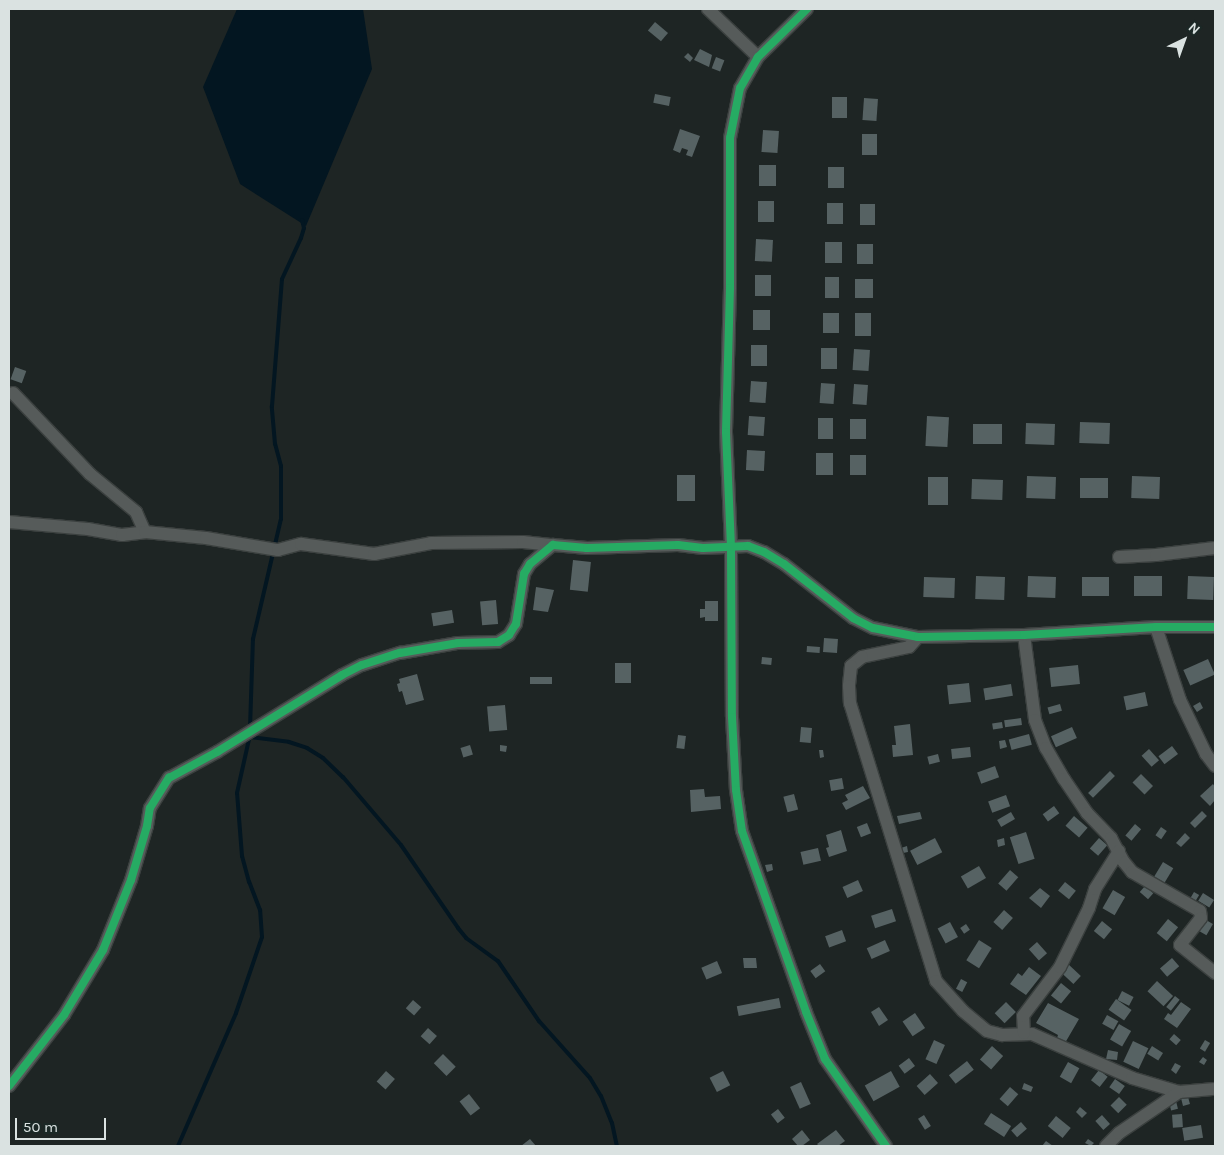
<!DOCTYPE html>
<style>
body{margin:0}
#map{position:relative;width:1224px;height:1155px;overflow:hidden;background:#1e2524;font-family:Karla,sans-serif}
div>[style]{position:absolute}
.water>*{inset:0;background:#031621}
.stream>*{height:4px;margin:-2px;padding:0 2px;transform-origin:2px;border-radius:2px;background:#031621}
.building>*{inset:0;background:#566263;transform-origin:0 0}
.roads{filter:drop-shadow(1px 0 #3b403f) drop-shadow(-1px 0 #3b403f) drop-shadow(0 1px #3b403f) drop-shadow(0 -1px #3b403f)}
.minor>*{height:12px;margin:-6px;padding:0 6px;transform-origin:6px;border-radius:6px;background:#565b5a}
.cycleway>*{height:8px;margin:-4px;padding:0 4px;transform-origin:4px;border-radius:4px;background:#26ab63}
span{translate:-50% -50%;white-space:nowrap;text-align:center;line-height:1.15;-webkit-text-stroke:5px #1b2826;paint-order:stroke}
.frame{position:absolute;inset:0;border:10px solid #dae2e1;pointer-events:none}
.north{position:absolute;left:1159px;top:15px;width:50px;height:50px;-webkit-text-stroke:4px #1b2826;paint-order:stroke;rotate:42deg;font-size:14px;font-weight:700;line-height:20px;text-align:center;color:#dae2e1}
.north::after{content:'';display:block;margin:auto;width:18px;height:22px;background:#dae2e1;clip-path:polygon(50% 0,100% 100%,50% 72%,0 100%)}
.scale{position:absolute;left:15px;top:1118px;width:91px;height:22px;box-sizing:border-box;border:2px solid #dae2e1;border-top:0;padding-left:6px;font-size:15px;line-height:18px;white-space:nowrap;color:#dae2e1;-webkit-text-stroke:4px #1b2826;paint-order:stroke}
</style>
<div id="map">
<div class="water">
<div style="clip-path:polygon(237px 9px,363px 9px,372px 69px,306px 226px,240px 184px,203px 87px)"></div>
</div>
<div class="stream">
<div style="left:250px;top:728px;width:89px;rotate:-88.1deg"></div>
<div style="left:253px;top:639px;width:123px;rotate:-76.9deg"></div>
<div style="left:281px;top:519px;width:53px;rotate:-90deg"></div>
<div style="left:281px;top:466px;width:23px;rotate:-105deg"></div>
<div style="left:275px;top:444px;width:38px;rotate:-95deg"></div>
<div style="left:272px;top:406px;width:127px;rotate:-85.5deg"></div>
<div style="left:282px;top:279px;width:45px;rotate:-65.1deg"></div>
<div style="left:301px;top:238px;width:10px;rotate:-73deg"></div>
<div style="left:304px;top:228px;width:8px;rotate:-104deg"></div>
<div style="left:250px;top:737px;width:39px;rotate:7deg"></div>
<div style="left:289px;top:742px;width:19px;rotate:18deg"></div>
<div style="left:307px;top:748px;width:19px;rotate:32deg"></div>
<div style="left:323px;top:758px;width:28px;rotate:44deg"></div>
<div style="left:343px;top:777px;width:89px;rotate:49.5deg"></div>
<div style="left:401px;top:845px;width:101px;rotate:55.5deg"></div>
<div style="left:458px;top:928px;width:13px;rotate:51deg"></div>
<div style="left:466px;top:938px;width:39px;rotate:36deg"></div>
<div style="left:498px;top:961px;width:73px;rotate:55.7deg"></div>
<div style="left:539px;top:1021px;width:76px;rotate:48.2deg"></div>
<div style="left:590px;top:1078px;width:21px;rotate:59deg"></div>
<div style="left:601px;top:1096px;width:29px;rotate:68deg"></div>
<div style="left:612px;top:1123px;width:24px;rotate:78deg"></div>
<div style="left:178px;top:1146px;width:145px;rotate:-66.4deg"></div>
<div style="left:236px;top:1013px;width:80px;rotate:-71.1deg"></div>
<div style="left:262px;top:937px;width:27px;rotate:-94deg"></div>
<div style="left:260px;top:910px;width:30px;rotate:-111deg"></div>
<div style="left:249px;top:882px;width:27px;rotate:-105deg"></div>
<div style="left:242px;top:856px;width:63px;rotate:-94.5deg"></div>
<div style="left:237px;top:793px;width:59px;rotate:-77.4deg"></div>
</div>
<div class="building">
<div style="left:655px;top:22px;width:17px;height:11px;rotate:40deg"></div>
<div style="clip-path:polygon(700px 49px,712px 55px,709px 67px,694px 60px)"></div>
<div style="clip-path:polygon(688px 53px,693px 58px,690px 62px,684px 57px)"></div>
<div style="left:716px;top:57px;width:9px;height:12px;rotate:21deg"></div>
<div style="left:655px;top:94px;width:16px;height:9px;rotate:11deg"></div>
<div style="left:832px;top:97px;width:15px;height:21px"></div>
<div style="left:864px;top:98px;width:14px;height:22px;rotate:4deg"></div>
<div style="clip-path:polygon(680px 129px,700px 136px,692px 157px,686px 155px,688px 150px,682px 148px,680px 153px,673px 150px)"></div>
<div style="left:763px;top:130px;width:16px;height:22px;rotate:4deg"></div>
<div style="left:862px;top:134px;width:15px;height:21px"></div>
<div style="left:759px;top:165px;width:17px;height:21px"></div>
<div style="left:828px;top:167px;width:16px;height:21px"></div>
<div style="left:758px;top:201px;width:16px;height:21px"></div>
<div style="left:827px;top:203px;width:16px;height:21px"></div>
<div style="left:860px;top:204px;width:15px;height:21px"></div>
<div style="left:756px;top:239px;width:17px;height:22px;rotate:3deg"></div>
<div style="left:825px;top:242px;width:17px;height:21px"></div>
<div style="left:857px;top:244px;width:16px;height:20px"></div>
<div style="left:755px;top:275px;width:16px;height:21px"></div>
<div style="left:825px;top:277px;width:14px;height:21px"></div>
<div style="left:855px;top:279px;width:18px;height:19px"></div>
<div style="left:753px;top:310px;width:17px;height:20px"></div>
<div style="left:823px;top:313px;width:16px;height:20px"></div>
<div style="left:855px;top:313px;width:16px;height:23px"></div>
<div style="left:751px;top:345px;width:16px;height:21px"></div>
<div style="left:821px;top:348px;width:16px;height:21px"></div>
<div style="left:854px;top:349px;width:16px;height:21px;rotate:4deg"></div>
<div style="left:15px;top:367px;width:12px;height:13px;rotate:20deg"></div>
<div style="left:751px;top:381px;width:16px;height:21px;rotate:4deg"></div>
<div style="left:821px;top:383px;width:14px;height:20px;rotate:4deg"></div>
<div style="left:854px;top:384px;width:14px;height:20px;rotate:4deg"></div>
<div style="left:749px;top:416px;width:16px;height:19px;rotate:4deg"></div>
<div style="left:927px;top:416px;width:22px;height:30px;rotate:3deg"></div>
<div style="left:818px;top:418px;width:15px;height:21px"></div>
<div style="left:850px;top:419px;width:16px;height:20px"></div>
<div style="left:1080px;top:422px;width:30px;height:21px;rotate:2deg"></div>
<div style="left:1026px;top:423px;width:29px;height:21px;rotate:2deg"></div>
<div style="left:973px;top:424px;width:29px;height:20px"></div>
<div style="left:747px;top:450px;width:18px;height:20px;rotate:3deg"></div>
<div style="left:816px;top:453px;width:17px;height:22px"></div>
<div style="left:850px;top:455px;width:16px;height:20px"></div>
<div style="left:677px;top:475px;width:18px;height:26px"></div>
<div style="left:1027px;top:476px;width:29px;height:22px;rotate:2deg"></div>
<div style="left:1132px;top:476px;width:28px;height:22px;rotate:2deg"></div>
<div style="left:928px;top:477px;width:20px;height:28px"></div>
<div style="left:1080px;top:478px;width:28px;height:20px"></div>
<div style="left:972px;top:479px;width:31px;height:20px;rotate:2deg"></div>
<div style="left:573px;top:560px;width:18px;height:30px;rotate:6deg"></div>
<div style="left:976px;top:576px;width:29px;height:23px;rotate:2deg"></div>
<div style="left:1028px;top:576px;width:28px;height:21px;rotate:2deg"></div>
<div style="left:1134px;top:576px;width:28px;height:20px"></div>
<div style="left:1188px;top:576px;width:26px;height:23px;rotate:2deg"></div>
<div style="left:924px;top:577px;width:31px;height:20px;rotate:2deg"></div>
<div style="left:1082px;top:577px;width:27px;height:19px"></div>
<div style="clip-path:polygon(536px 587px,554px 590px,548px 612px,533px 610px)"></div>
<div style="left:496px;top:600px;width:24px;height:16px;rotate:85deg"></div>
<div style="clip-path:polygon(705px 601px,718px 601px,718px 621px,705px 621px,705px 617px,700px 618px,700px 609px,705px 609px)"></div>
<div style="left:452px;top:610px;width:13px;height:21px;rotate:81deg"></div>
<div style="left:824px;top:638px;width:14px;height:14px;rotate:4deg"></div>
<div style="left:807px;top:646px;width:13px;height:6px;rotate:4deg"></div>
<div style="left:762px;top:657px;width:10px;height:7px;rotate:6deg"></div>
<div style="left:1208px;top:659px;width:17px;height:27px;rotate:66deg"></div>
<div style="left:615px;top:663px;width:16px;height:20px"></div>
<div style="left:1078px;top:665px;width:19px;height:29px;rotate:84deg"></div>
<div style="clip-path:polygon(417px 674px,424px 700px,406px 705px,402px 691px,399px 692px,397px 684px,400px 683px,399px 679px)"></div>
<div style="left:552px;top:677px;width:7px;height:22px;rotate:90deg"></div>
<div style="left:969px;top:683px;width:19px;height:22px;rotate:84deg"></div>
<div style="left:1011px;top:684px;width:12px;height:28px;rotate:81deg"></div>
<div style="left:1145px;top:692px;width:14px;height:22px;rotate:78deg"></div>
<div style="clip-path:polygon(1200px 702px,1203px 708px,1197px 712px,1193px 706px)"></div>
<div style="left:1060px;top:704px;width:7px;height:13px;rotate:74deg"></div>
<div style="left:505px;top:705px;width:25px;height:18px;rotate:85deg"></div>
<div style="left:1021px;top:718px;width:7px;height:17px;rotate:82deg"></div>
<div style="left:1002px;top:722px;width:6px;height:10px;rotate:81deg"></div>
<div style="clip-path:polygon(910px 724px,913px 755px,893px 757px,892px 745px,896px 745px,894px 726px)"></div>
<div style="left:801px;top:727px;width:11px;height:15px;rotate:5deg"></div>
<div style="left:1072px;top:727px;width:12px;height:23px;rotate:66deg"></div>
<div style="left:1029px;top:734px;width:11px;height:21px;rotate:75deg"></div>
<div style="left:678px;top:735px;width:8px;height:13px;rotate:7deg"></div>
<div style="clip-path:polygon(1005px 740px,1007px 747px,1000px 749px,999px 741px)"></div>
<div style="left:470px;top:745px;width:10px;height:10px;rotate:73deg"></div>
<div style="clip-path:polygon(500px 745px,507px 746px,506px 752px,500px 751px)"></div>
<div style="left:1172px;top:746px;width:10px;height:17px;rotate:53deg"></div>
<div style="left:970px;top:747px;width:10px;height:19px;rotate:84deg"></div>
<div style="left:1149px;top:749px;width:15px;height:10px;rotate:48deg"></div>
<div style="clip-path:polygon(819px 750px,823px 750px,824px 757px,820px 758px)"></div>
<div style="left:938px;top:754px;width:8px;height:11px;rotate:76deg"></div>
<div style="left:995px;top:766px;width:12px;height:19px;rotate:70deg"></div>
<div style="left:1110px;top:771px;width:7px;height:31px;rotate:45deg"></div>
<div style="left:1141px;top:774px;width:17px;height:12px;rotate:45deg"></div>
<div style="left:842px;top:778px;width:11px;height:13px;rotate:80deg"></div>
<div style="clip-path:polygon(1213px 784px,1215px 787px,1215px 800px,1210px 806px,1200px 796px)"></div>
<div style="clip-path:polygon(863px 786px,870px 798px,846px 810px,842px 803px,848px 800px,845px 795px)"></div>
<div style="clip-path:polygon(704px 789px,705px 797px,720px 796px,721px 809px,691px 812px,690px 790px)"></div>
<div style="left:794px;top:794px;width:16px;height:11px;rotate:75deg"></div>
<div style="left:1006px;top:795px;width:12px;height:19px;rotate:70deg"></div>
<div style="left:1054px;top:806px;width:9px;height:14px;rotate:54deg"></div>
<div style="left:1202px;top:811px;width:7px;height:17px;rotate:45deg"></div>
<div style="clip-path:polygon(920px 812px,922px 819px,899px 824px,897px 816px)"></div>
<div style="left:1011px;top:812px;width:8px;height:16px;rotate:60deg"></div>
<div style="left:1074px;top:816px;width:18px;height:13px;rotate:41deg"></div>
<div style="left:867px;top:823px;width:11px;height:11px;rotate:68deg"></div>
<div style="left:1135px;top:824px;width:8px;height:15px;rotate:40deg"></div>
<div style="left:1161px;top:827px;width:7px;height:10px;rotate:34deg"></div>
<div style="clip-path:polygon(841px 830px,847px 851px,829px 857px,826px 848px,829px 847px,826px 835px)"></div>
<div style="left:1026px;top:832px;width:28px;height:17px;rotate:72deg"></div>
<div style="clip-path:polygon(1185px 833px,1190px 838px,1181px 847px,1176px 843px)"></div>
<div style="left:935px;top:838px;width:16px;height:28px;rotate:63deg"></div>
<div style="clip-path:polygon(1004px 838px,1005px 845px,998px 847px,997px 840px)"></div>
<div style="left:1099px;top:838px;width:11px;height:14px;rotate:41deg"></div>
<div style="clip-path:polygon(907px 846px,908px 852px,903px 853px,901px 848px)"></div>
<div style="left:818px;top:848px;width:13px;height:18px;rotate:77deg"></div>
<div style="left:1163px;top:862px;width:12px;height:17px;rotate:31deg"></div>
<div style="clip-path:polygon(772px 864px,773px 870px,767px 872px,765px 865px)"></div>
<div style="left:979px;top:866px;width:14px;height:21px;rotate:60deg"></div>
<div style="left:1010px;top:870px;width:11px;height:18px;rotate:41deg"></div>
<div style="left:858px;top:880px;width:12px;height:17px;rotate:66deg"></div>
<div style="left:1065px;top:882px;width:14px;height:11px;rotate:39deg"></div>
<div style="left:1145px;top:886px;width:11px;height:8px;rotate:41deg"></div>
<div style="clip-path:polygon(1040px 888px,1050px 896px,1041px 908px,1029px 898px)"></div>
<div style="left:1113px;top:890px;width:14px;height:21px;rotate:30deg"></div>
<div style="left:1194px;top:892px;width:6px;height:7px;rotate:31deg"></div>
<div style="left:1203px;top:893px;width:13px;height:9px;rotate:32deg"></div>
<div style="left:892px;top:909px;width:13px;height:22px;rotate:72deg"></div>
<div style="left:1004px;top:910px;width:12px;height:16px;rotate:42deg"></div>
<div style="left:1168px;top:919px;width:13px;height:18px;rotate:39deg"></div>
<div style="left:1206px;top:920px;width:8px;height:13px;rotate:30deg"></div>
<div style="left:1102px;top:921px;width:13px;height:13px;rotate:39deg"></div>
<div style="left:950px;top:922px;width:17px;height:14px;rotate:62deg"></div>
<div style="left:966px;top:924px;width:7px;height:7px;rotate:56deg"></div>
<div style="left:842px;top:930px;width:12px;height:18px;rotate:70deg"></div>
<div style="left:885px;top:940px;width:12px;height:20px;rotate:66deg"></div>
<div style="left:979px;top:940px;width:15px;height:24px;rotate:32deg"></div>
<div style="left:1037px;top:942px;width:15px;height:11px;rotate:48deg"></div>
<div style="clip-path:polygon(743px 958px,756px 958px,757px 968px,744px 968px)"></div>
<div style="left:1172px;top:958px;width:11px;height:16px;rotate:49deg"></div>
<div style="left:717px;top:961px;width:13px;height:17px;rotate:67deg"></div>
<div style="left:1067px;top:963px;width:19px;height:11px;rotate:43deg"></div>
<div style="left:820px;top:964px;width:9px;height:12px;rotate:54deg"></div>
<div style="clip-path:polygon(1029px 967px,1041px 976px,1026px 995px,1010px 984px,1018px 973px,1022px 976px)"></div>
<div style="left:961px;top:979px;width:7px;height:11px;rotate:27deg"></div>
<div style="left:1157px;top:981px;width:22px;height:14px;rotate:43deg"></div>
<div style="left:1061px;top:983px;width:13px;height:16px;rotate:39deg"></div>
<div style="left:1122px;top:991px;width:13px;height:10px;rotate:27deg"></div>
<div style="left:1175px;top:996px;width:6px;height:14px;rotate:39deg"></div>
<div style="left:779px;top:998px;width:10px;height:43px;rotate:79deg"></div>
<div style="left:1116px;top:999px;width:19px;height:13px;rotate:35deg"></div>
<div style="left:413px;top:1000px;width:11px;height:11px;rotate:41deg"></div>
<div style="left:1006px;top:1002px;width:14px;height:16px;rotate:45deg"></div>
<div style="clip-path:polygon(1181px 1002px,1191px 1009px,1177px 1028px,1164px 1019px,1168px 1013px,1171px 1015px)"></div>
<div style="clip-path:polygon(1048px 1003px,1079px 1019px,1065px 1043px,1057px 1038px,1058px 1035px,1036px 1023px)"></div>
<div style="clip-path:polygon(879px 1007px,888px 1020px,879px 1026px,871px 1012px)"></div>
<div style="left:915px;top:1013px;width:18px;height:15px;rotate:56deg"></div>
<div style="left:1107px;top:1015px;width:13px;height:10px;rotate:29deg"></div>
<div style="left:1119px;top:1024px;width:14px;height:18px;rotate:30deg"></div>
<div style="left:428px;top:1028px;width:12px;height:11px;rotate:42deg"></div>
<div style="left:1174px;top:1034px;width:9px;height:7px;rotate:41deg"></div>
<div style="left:934px;top:1040px;width:12px;height:21px;rotate:24deg"></div>
<div style="left:1205px;top:1040px;width:6px;height:10px;rotate:31deg"></div>
<div style="left:1133px;top:1041px;width:17px;height:23px;rotate:25deg"></div>
<div style="left:992px;top:1046px;width:15px;height:18px;rotate:42deg"></div>
<div style="left:1152px;top:1046px;width:13px;height:9px;rotate:32deg"></div>
<div style="clip-path:polygon(1108px 1050px,1118px 1052px,1117px 1060px,1106px 1059px)"></div>
<div style="left:443px;top:1054px;width:18px;height:13px;rotate:45deg"></div>
<div style="clip-path:polygon(1203px 1057px,1207px 1060px,1204px 1065px,1199px 1062px)"></div>
<div style="left:909px;top:1058px;width:10px;height:13px;rotate:53deg"></div>
<div style="left:967px;top:1061px;width:11px;height:23px;rotate:52deg"></div>
<div style="left:1068px;top:1062px;width:13px;height:17px;rotate:29deg"></div>
<div style="clip-path:polygon(1175px 1063px,1181px 1066px,1176px 1074px,1171px 1070px)"></div>
<div style="left:1099px;top:1070px;width:11px;height:13px;rotate:38deg"></div>
<div style="left:386px;top:1071px;width:12px;height:14px;rotate:42deg"></div>
<div style="left:723px;top:1071px;width:16px;height:15px;rotate:63deg"></div>
<div style="left:891px;top:1071px;width:18px;height:30px;rotate:61deg"></div>
<div style="left:930px;top:1074px;width:12px;height:18px;rotate:48deg"></div>
<div style="left:1115px;top:1079px;width:12px;height:10px;rotate:35deg"></div>
<div style="left:801px;top:1082px;width:24px;height:12px;rotate:66deg"></div>
<div style="clip-path:polygon(1024px 1083px,1033px 1087px,1031px 1092px,1022px 1089px)"></div>
<div style="left:1010px;top:1087px;width:11px;height:16px;rotate:41deg"></div>
<div style="left:469px;top:1094px;width:18px;height:12px;rotate:52deg"></div>
<div style="left:1119px;top:1097px;width:11px;height:12px;rotate:45deg"></div>
<div style="clip-path:polygon(1188px 1097px,1190px 1104px,1183px 1106px,1181px 1098px)"></div>
<div style="left:1176px;top:1101px;width:8px;height:7px;rotate:76deg"></div>
<div style="clip-path:polygon(1080px 1107px,1087px 1113px,1082px 1118px,1076px 1112px)"></div>
<div style="left:778px;top:1109px;width:11px;height:9px;rotate:52deg"></div>
<div style="left:991px;top:1113px;width:24px;height:13px;rotate:33deg"></div>
<div style="left:1182px;top:1114px;width:13px;height:10px;rotate:86deg"></div>
<div style="left:924px;top:1115px;width:13px;height:7px;rotate:58deg"></div>
<div style="left:1102px;top:1115px;width:12px;height:9px;rotate:48deg"></div>
<div style="left:1056px;top:1116px;width:19px;height:13px;rotate:39deg"></div>
<div style="left:1021px;top:1122px;width:9px;height:13px;rotate:49deg"></div>
<div style="left:1201px;top:1125px;width:13px;height:19px;rotate:81deg"></div>
<div style="clip-path:polygon(802px 1130px,810px 1140px,802px 1146px,798px 1146px,792px 1139px)"></div>
<div style="clip-path:polygon(836px 1130px,845px 1141px,838px 1146px,819px 1146px,817px 1144px)"></div>
<div style="clip-path:polygon(530px 1139px,536px 1146px,521px 1146px)"></div>
<div style="clip-path:polygon(1088px 1139px,1094px 1143px,1091px 1146px,1085px 1143px)"></div>
<div style="clip-path:polygon(1046px 1141px,1053px 1146px,1042px 1146px)"></div>
</div>
<div class="roads">
<div class="minor">
<div style="left:708px;top:9px;width:69px;rotate:43.8deg"></div>
<div style="left:807px;top:9px;width:69px;rotate:135.6deg"></div>
<div style="left:758px;top:57px;width:36px;rotate:120deg"></div>
<div style="left:740px;top:88px;width:51px;rotate:101.3deg"></div>
<div style="left:730px;top:138px;width:150px;rotate:90deg"></div>
<div style="left:730px;top:288px;width:144px;rotate:91.6deg"></div>
<div style="left:726px;top:432px;width:115px;rotate:87.5deg"></div>
<div style="left:731px;top:547px;width:170px;rotate:89.7deg"></div>
<div style="left:732px;top:717px;width:73px;rotate:86.9deg"></div>
<div style="left:736px;top:790px;width:41px;rotate:81.7deg"></div>
<div style="left:742px;top:831px;width:192px;rotate:70.5deg"></div>
<div style="left:806px;top:1012px;width:51px;rotate:68deg"></div>
<div style="left:825px;top:1059px;width:106px;rotate:55deg"></div>
<div style="left:13px;top:393px;width:112px;rotate:46.5deg"></div>
<div style="left:90px;top:474px;width:60px;rotate:39.6deg"></div>
<div style="left:136px;top:512px;width:22px;rotate:66deg"></div>
<div style="left:9px;top:522px;width:79px;rotate:5.1deg"></div>
<div style="left:88px;top:529px;width:35px;rotate:10deg"></div>
<div style="left:122px;top:535px;width:23px;rotate:-7deg"></div>
<div style="left:145px;top:532px;width:61px;rotate:5.6deg"></div>
<div style="left:206px;top:538px;width:73px;rotate:9.5deg"></div>
<div style="left:278px;top:550px;width:24px;rotate:-15deg"></div>
<div style="left:301px;top:544px;width:74px;rotate:7.8deg"></div>
<div style="left:374px;top:554px;width:58px;rotate:-10.9deg"></div>
<div style="left:431px;top:543px;width:92px;rotate:-0.6deg"></div>
<div style="left:523px;top:542px;width:30px;rotate:6deg"></div>
<div style="left:1119px;top:557px;width:37px;rotate:-3deg"></div>
<div style="left:1156px;top:555px;width:59px;rotate:-6.8deg"></div>
<div style="left:1156px;top:627px;width:77px;rotate:71.8deg"></div>
<div style="left:1180px;top:700px;width:60px;rotate:64.3deg"></div>
<div style="left:1206px;top:754px;width:15px;rotate:53deg"></div>
<div style="left:1024px;top:635px;width:86px;rotate:82.6deg"></div>
<div style="left:1035px;top:720px;width:30px;rotate:69deg"></div>
<div style="left:1046px;top:748px;width:36px;rotate:60deg"></div>
<div style="left:1064px;top:779px;width:41px;rotate:55.9deg"></div>
<div style="left:1087px;top:813px;width:35px;rotate:46deg"></div>
<div style="left:1111px;top:838px;width:27px;rotate:62deg"></div>
<div style="left:1124px;top:862px;width:13px;rotate:51deg"></div>
<div style="left:1132px;top:872px;width:78px;rotate:29.8deg"></div>
<div style="left:1200px;top:911px;width:7px;rotate:82deg"></div>
<div style="left:1201px;top:918px;width:34px;rotate:128deg"></div>
<div style="left:1180px;top:945px;width:45px;rotate:38.7deg"></div>
<div style="left:918px;top:637px;width:13px;rotate:132deg"></div>
<div style="left:909px;top:647px;width:48px;rotate:168deg"></div>
<div style="left:862px;top:657px;width:14px;rotate:141deg"></div>
<div style="left:851px;top:666px;width:20px;rotate:96deg"></div>
<div style="left:849px;top:686px;width:17px;rotate:87deg"></div>
<div style="left:850px;top:703px;width:291px;rotate:72.8deg"></div>
<div style="left:936px;top:981px;width:40px;rotate:48deg"></div>
<div style="left:963px;top:1011px;width:31px;rotate:40deg"></div>
<div style="left:987px;top:1031px;width:16px;rotate:15deg"></div>
<div style="left:1002px;top:1035px;width:30px;rotate:-2deg"></div>
<div style="left:1032px;top:1034px;width:109px;rotate:23.7deg"></div>
<div style="left:1132px;top:1078px;width:49px;rotate:16.6deg"></div>
<div style="left:1179px;top:1092px;width:36px;rotate:-5deg"></div>
<div style="left:1024px;top:1033px;width:17px;rotate:-93deg"></div>
<div style="left:1023px;top:1016px;width:61px;rotate:-52.9deg"></div>
<div style="left:1060px;top:967px;width:66px;rotate:-63.8deg"></div>
<div style="left:1089px;top:908px;width:20px;rotate:-72deg"></div>
<div style="left:1095px;top:889px;width:45px;rotate:-57.7deg"></div>
<div style="left:9px;top:1086px;width:90px;rotate:-52.2deg"></div>
<div style="left:64px;top:1015px;width:76px;rotate:-59deg"></div>
<div style="left:103px;top:950px;width:75px;rotate:-68.2deg"></div>
<div style="left:131px;top:880px;width:56px;rotate:-73.5deg"></div>
<div style="left:147px;top:826px;width:18px;rotate:-81deg"></div>
<div style="left:150px;top:808px;width:36px;rotate:-58deg"></div>
<div style="left:169px;top:778px;width:55px;rotate:-28.4deg"></div>
<div style="left:217px;top:752px;width:147px;rotate:-31.6deg"></div>
<div style="left:342px;top:675px;width:22px;rotate:-27deg"></div>
<div style="left:362px;top:665px;width:40px;rotate:-18deg"></div>
<div style="left:400px;top:653px;width:59px;rotate:-9.8deg"></div>
<div style="left:458px;top:643px;width:40px;rotate:-1.4deg"></div>
<div style="left:498px;top:642px;width:13px;rotate:-32deg"></div>
<div style="left:509px;top:635px;width:13px;rotate:-58deg"></div>
<div style="left:516px;top:624px;width:51px;rotate:-80.9deg"></div>
<div style="left:524px;top:574px;width:12px;rotate:-59deg"></div>
<div style="left:530px;top:564px;width:30px;rotate:-40deg"></div>
<div style="left:553px;top:545px;width:34px;rotate:5deg"></div>
<div style="left:587px;top:548px;width:91px;rotate:-1.9deg"></div>
<div style="left:678px;top:545px;width:25px;rotate:7deg"></div>
<div style="left:703px;top:548px;width:45px;rotate:-2.5deg"></div>
<div style="left:748px;top:546px;width:17px;rotate:21deg"></div>
<div style="left:764px;top:552px;width:23px;rotate:31deg"></div>
<div style="left:784px;top:564px;width:88px;rotate:38deg"></div>
<div style="left:853px;top:618px;width:22px;rotate:27deg"></div>
<div style="left:873px;top:628px;width:46px;rotate:11.3deg"></div>
<div style="left:918px;top:637px;width:106px;rotate:-1.1deg"></div>
<div style="left:1024px;top:635px;width:132px;rotate:-3.5deg"></div>
<div style="left:1156px;top:627px;width:59px"></div>
<div style="left:1106px;top:1146px;width:18px;rotate:-45deg"></div>
<div style="left:1119px;top:1133px;width:73px;rotate:-34.3deg"></div>
</div>
</div>
<div class="cycleway">
<div style="left:807px;top:9px;width:69px;rotate:135.6deg"></div>
<div style="left:758px;top:57px;width:36px;rotate:120deg"></div>
<div style="left:740px;top:88px;width:51px;rotate:101.3deg"></div>
<div style="left:730px;top:138px;width:150px;rotate:90deg"></div>
<div style="left:730px;top:288px;width:144px;rotate:91.6deg"></div>
<div style="left:726px;top:432px;width:115px;rotate:87.5deg"></div>
<div style="left:731px;top:547px;width:170px;rotate:89.7deg"></div>
<div style="left:732px;top:717px;width:73px;rotate:86.9deg"></div>
<div style="left:736px;top:790px;width:41px;rotate:81.7deg"></div>
<div style="left:742px;top:831px;width:192px;rotate:70.5deg"></div>
<div style="left:806px;top:1012px;width:51px;rotate:68deg"></div>
<div style="left:825px;top:1059px;width:106px;rotate:55deg"></div>
<div style="left:9px;top:1086px;width:90px;rotate:-52.2deg"></div>
<div style="left:64px;top:1015px;width:76px;rotate:-59deg"></div>
<div style="left:103px;top:950px;width:75px;rotate:-68.2deg"></div>
<div style="left:131px;top:880px;width:56px;rotate:-73.5deg"></div>
<div style="left:147px;top:826px;width:18px;rotate:-81deg"></div>
<div style="left:150px;top:808px;width:36px;rotate:-58deg"></div>
<div style="left:169px;top:778px;width:55px;rotate:-28.4deg"></div>
<div style="left:217px;top:752px;width:147px;rotate:-31.6deg"></div>
<div style="left:342px;top:675px;width:22px;rotate:-27deg"></div>
<div style="left:362px;top:665px;width:40px;rotate:-18deg"></div>
<div style="left:400px;top:653px;width:59px;rotate:-9.8deg"></div>
<div style="left:458px;top:643px;width:40px;rotate:-1.4deg"></div>
<div style="left:498px;top:642px;width:13px;rotate:-32deg"></div>
<div style="left:509px;top:635px;width:13px;rotate:-58deg"></div>
<div style="left:516px;top:624px;width:51px;rotate:-80.9deg"></div>
<div style="left:524px;top:574px;width:12px;rotate:-59deg"></div>
<div style="left:530px;top:564px;width:30px;rotate:-40deg"></div>
<div style="left:553px;top:545px;width:34px;rotate:5deg"></div>
<div style="left:587px;top:548px;width:91px;rotate:-1.9deg"></div>
<div style="left:678px;top:545px;width:25px;rotate:7deg"></div>
<div style="left:703px;top:548px;width:45px;rotate:-2.5deg"></div>
<div style="left:748px;top:546px;width:17px;rotate:21deg"></div>
<div style="left:764px;top:552px;width:23px;rotate:31deg"></div>
<div style="left:784px;top:564px;width:88px;rotate:38deg"></div>
<div style="left:853px;top:618px;width:22px;rotate:27deg"></div>
<div style="left:873px;top:628px;width:46px;rotate:11.3deg"></div>
<div style="left:918px;top:637px;width:106px;rotate:-1.1deg"></div>
<div style="left:1024px;top:635px;width:132px;rotate:-3.5deg"></div>
<div style="left:1156px;top:627px;width:59px"></div>
</div>
<div class="frame"></div>
<div class="north">N</div>
<div class="scale">50 m</div>
</div>
